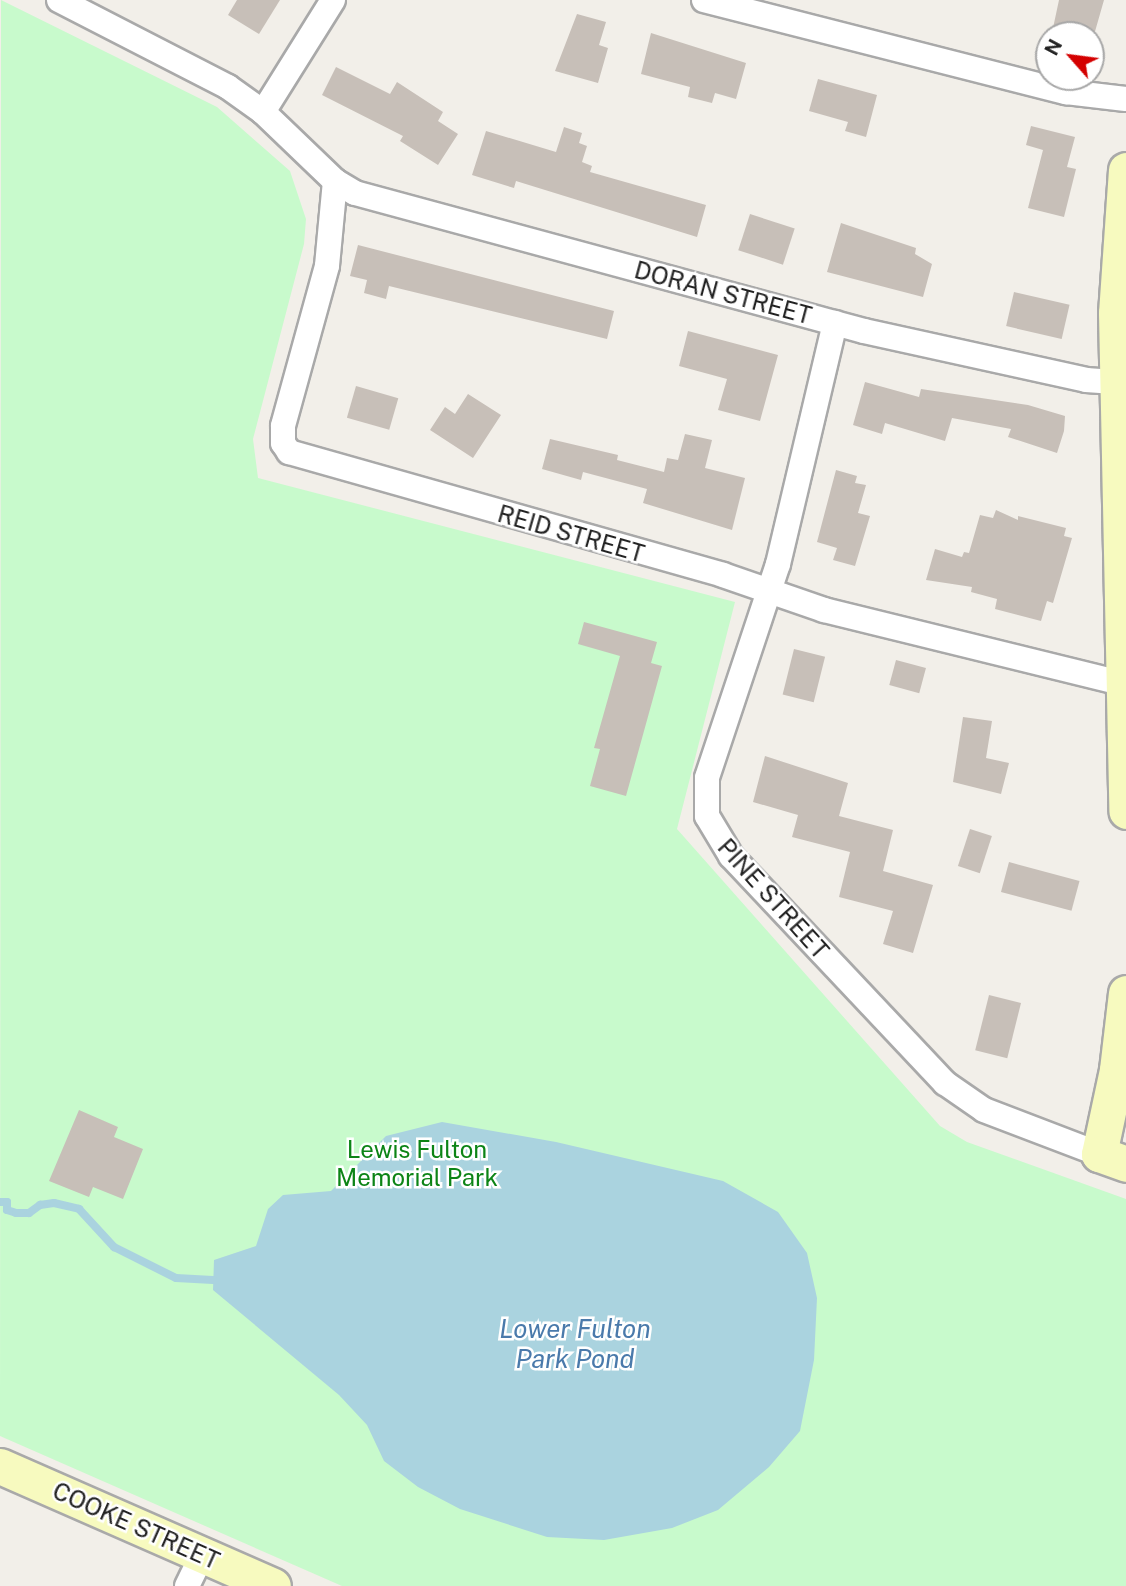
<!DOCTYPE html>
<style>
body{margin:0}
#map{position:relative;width:1126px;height:1586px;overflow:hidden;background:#f2efe9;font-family:"Public Sans",sans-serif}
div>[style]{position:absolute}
.park>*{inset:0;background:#c8facc}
.water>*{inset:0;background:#aad3df}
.stream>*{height:8px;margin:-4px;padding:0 4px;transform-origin:4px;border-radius:4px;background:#aad3df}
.building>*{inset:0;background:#c7bfb8;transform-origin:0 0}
.roads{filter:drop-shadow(2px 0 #a9a9a9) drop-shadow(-2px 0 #a9a9a9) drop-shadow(0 2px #a9a9a9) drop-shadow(0 -2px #a9a9a9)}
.street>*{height:24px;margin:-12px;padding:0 12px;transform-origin:12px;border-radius:12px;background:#fff}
.secondary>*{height:35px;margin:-17.5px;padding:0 17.5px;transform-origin:17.5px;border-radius:17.5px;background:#f7fabf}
span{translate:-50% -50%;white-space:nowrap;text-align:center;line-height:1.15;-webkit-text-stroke:5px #fff;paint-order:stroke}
.street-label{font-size:24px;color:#222}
.park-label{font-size:24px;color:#0c8416}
.water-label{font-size:26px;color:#4a7aab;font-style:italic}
.north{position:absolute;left:1035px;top:21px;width:70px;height:70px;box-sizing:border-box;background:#fff;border:2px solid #a7a7a7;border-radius:50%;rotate:298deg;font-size:19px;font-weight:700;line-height:28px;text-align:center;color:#222}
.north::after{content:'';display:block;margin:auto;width:24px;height:32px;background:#d40000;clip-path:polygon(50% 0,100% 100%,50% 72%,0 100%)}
</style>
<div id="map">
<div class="park">
<div style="clip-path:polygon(1px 0,217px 107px,290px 171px,306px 219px,304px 244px,253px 439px,258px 478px,735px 602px,677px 829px,940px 1126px,967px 1142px,1126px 1199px,1126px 1586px,342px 1586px,0 1436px)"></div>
</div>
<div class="water">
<div style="clip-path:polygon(442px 1122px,556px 1142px,723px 1181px,778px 1212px,807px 1253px,817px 1298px,814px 1360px,800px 1431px,769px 1467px,718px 1510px,672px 1528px,604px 1540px,547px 1537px,460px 1509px,418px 1487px,384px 1461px,367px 1425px,339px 1395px,213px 1290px,214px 1260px,256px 1246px,268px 1209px,283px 1195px,331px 1191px,386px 1136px)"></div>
</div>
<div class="stream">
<div style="left:0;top:1202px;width:7px"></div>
<div style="left:7px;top:1202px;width:8px;rotate:90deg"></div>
<div style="left:7px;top:1210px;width:9px;rotate:18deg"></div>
<div style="left:16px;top:1213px;width:13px"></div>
<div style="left:29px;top:1213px;width:14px;rotate:-36deg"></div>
<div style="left:40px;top:1205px;width:14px;rotate:-8deg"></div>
<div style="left:54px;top:1203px;width:26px;rotate:13deg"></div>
<div style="left:79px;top:1209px;width:52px;rotate:47.4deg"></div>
<div style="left:114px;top:1247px;width:69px;rotate:26.6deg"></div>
<div style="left:176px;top:1278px;width:37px;rotate:3deg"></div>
</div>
<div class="building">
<div style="clip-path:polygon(237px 0,280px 0,259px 34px,228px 15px)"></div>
<div style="clip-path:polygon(1059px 0,1104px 0,1094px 35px,1059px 35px,1060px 30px,1053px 28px)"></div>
<div style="clip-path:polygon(577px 14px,606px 22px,599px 45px,608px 48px,598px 83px,555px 71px)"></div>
<div style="clip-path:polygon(651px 33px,746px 63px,736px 99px,715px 93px,712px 103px,688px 97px,690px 87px,641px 74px)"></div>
<div style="clip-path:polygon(336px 67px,390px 94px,397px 82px,443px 112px,438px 121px,458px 134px,438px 165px,400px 141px,403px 136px,322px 95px)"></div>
<div style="clip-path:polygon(818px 79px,877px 95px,866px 137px,845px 131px,848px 122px,809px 111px)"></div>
<div style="clip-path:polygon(1031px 126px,1075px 137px,1067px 167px,1076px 169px,1064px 217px,1028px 208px,1043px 150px,1026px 145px)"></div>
<div style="clip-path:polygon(564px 127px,582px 133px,579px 143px,587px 146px,582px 162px,592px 166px,590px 172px,706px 205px,697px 237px,516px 181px,514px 188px,472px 175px,486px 131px,556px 152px)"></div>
<div style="left:750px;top:214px;width:47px;height:38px;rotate:18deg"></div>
<div style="clip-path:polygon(841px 223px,916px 248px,915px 254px,932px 264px,923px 297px,827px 272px)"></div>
<div style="clip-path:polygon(358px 245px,614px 311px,607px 339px,389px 286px,386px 299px,364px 293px,367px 280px,350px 276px)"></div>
<div style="left:1014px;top:292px;width:57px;height:35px;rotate:13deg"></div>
<div style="clip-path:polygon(688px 331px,778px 355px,760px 421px,718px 410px,727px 379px,679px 366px)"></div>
<div style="clip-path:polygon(865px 382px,919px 397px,921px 389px,1028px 405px,1065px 416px,1064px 431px,1057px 453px,1008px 437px,1011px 429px,952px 418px,945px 441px,885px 423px,882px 434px,853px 425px)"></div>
<div style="left:356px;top:386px;width:44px;height:33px;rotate:16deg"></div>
<div style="clip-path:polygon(468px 394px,501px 415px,473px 458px,430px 430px,445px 407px,455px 414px)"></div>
<div style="clip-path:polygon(685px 434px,712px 440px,705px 468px,745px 478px,732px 530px,643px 503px,647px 489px,583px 472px,581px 480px,542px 469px,550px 439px,618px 455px,617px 460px,664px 472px,667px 458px,678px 460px)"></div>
<div style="clip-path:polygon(836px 470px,857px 476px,855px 483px,866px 485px,858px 513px,870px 516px,855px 566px,833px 560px,837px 548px,817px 542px)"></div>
<div style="clip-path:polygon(996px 510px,1018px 520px,1018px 516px,1066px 528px,1064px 536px,1072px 538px,1053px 603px,1047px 601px,1041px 621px,995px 609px,997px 599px,971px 592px,972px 587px,926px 580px,935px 549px,962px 557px,964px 552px,969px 553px,980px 515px,993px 518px)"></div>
<div style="clip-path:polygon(584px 622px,657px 642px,651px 663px,662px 666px,626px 796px,590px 786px,600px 749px,594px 748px,620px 656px,578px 644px)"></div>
<div style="left:794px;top:649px;width:32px;height:47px;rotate:14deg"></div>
<div style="left:896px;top:660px;width:31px;height:26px;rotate:15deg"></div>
<div style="clip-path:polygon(963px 717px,992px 721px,986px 758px,1009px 763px,1001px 794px,953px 782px)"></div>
<div style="clip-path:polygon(765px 756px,848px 783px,839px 816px,893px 830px,883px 871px,933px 885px,913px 953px,883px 944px,893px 911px,839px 897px,850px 852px,792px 837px,798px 815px,753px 802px)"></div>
<div style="left:970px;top:829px;width:23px;height:39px;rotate:18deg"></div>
<div style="left:1009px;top:862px;width:73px;height:31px;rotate:15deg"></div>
<div style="left:989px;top:995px;width:33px;height:57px;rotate:14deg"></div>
<div style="clip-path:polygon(79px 1110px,118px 1127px,114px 1137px,143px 1149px,123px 1199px,93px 1187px,89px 1197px,49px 1181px)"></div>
</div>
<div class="roads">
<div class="street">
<div style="left:59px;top:0;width:190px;rotate:27.2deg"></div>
<div style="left:228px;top:87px;width:43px;rotate:35.5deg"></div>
<div style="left:263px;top:112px;width:100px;rotate:43.8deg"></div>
<div style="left:335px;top:181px;width:23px;rotate:31deg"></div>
<div style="left:355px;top:193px;width:527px;rotate:15.17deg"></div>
<div style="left:864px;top:331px;width:227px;rotate:12.4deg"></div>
<div style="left:1086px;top:380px;width:32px;rotate:4deg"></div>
<div style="left:704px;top:0;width:374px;rotate:14.3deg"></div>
<div style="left:1066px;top:92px;width:60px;rotate:6.7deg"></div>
<div style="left:263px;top:112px;width:132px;rotate:-58deg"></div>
<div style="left:335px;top:181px;width:85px;rotate:95.4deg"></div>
<div style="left:327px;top:266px;width:166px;rotate:105.4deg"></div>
<div style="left:283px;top:426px;width:17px;rotate:90deg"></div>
<div style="left:283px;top:443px;width:11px;rotate:56deg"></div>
<div style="left:289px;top:452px;width:451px;rotate:15.8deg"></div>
<div style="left:723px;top:575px;width:107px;rotate:19.1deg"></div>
<div style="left:824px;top:610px;width:310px;rotate:13.8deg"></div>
<div style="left:835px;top:323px;width:248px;rotate:103.3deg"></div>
<div style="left:778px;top:564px;width:225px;rotate:108.4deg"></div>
<div style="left:707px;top:778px;width:38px;rotate:90deg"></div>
<div style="left:707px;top:816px;width:47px;rotate:59deg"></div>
<div style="left:731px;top:856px;width:312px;rotate:46.7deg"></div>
<div style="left:945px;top:1083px;width:47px;rotate:34.7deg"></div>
<div style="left:984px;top:1110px;width:123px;rotate:20.9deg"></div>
<div style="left:187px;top:1586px;width:34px;rotate:-64deg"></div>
</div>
<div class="secondary">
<div style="left:1126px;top:170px;width:143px;rotate:94deg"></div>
<div style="left:1116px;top:313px;width:498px;rotate:88.8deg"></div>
<div style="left:1126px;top:993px;width:78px;rotate:96.7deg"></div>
<div style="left:1117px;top:1070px;width:86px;rotate:102.1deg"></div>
<div style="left:1099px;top:1154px;width:29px;rotate:20deg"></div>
<div style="left:0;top:1466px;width:298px;rotate:23.7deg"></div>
</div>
</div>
<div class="street-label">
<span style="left:723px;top:293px;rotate:15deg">DORAN STREET</span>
<span style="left:571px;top:534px;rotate:16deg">REID STREET</span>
<span style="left:773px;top:899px;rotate:48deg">PINE STREET</span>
<span style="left:136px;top:1526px;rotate:24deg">COOKE STREET</span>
</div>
<div class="park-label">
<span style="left:417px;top:1164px">Lewis Fulton<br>Memorial Park</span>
</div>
<div class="water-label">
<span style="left:575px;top:1344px">Lower Fulton<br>Park Pond</span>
</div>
<div class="north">N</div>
</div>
